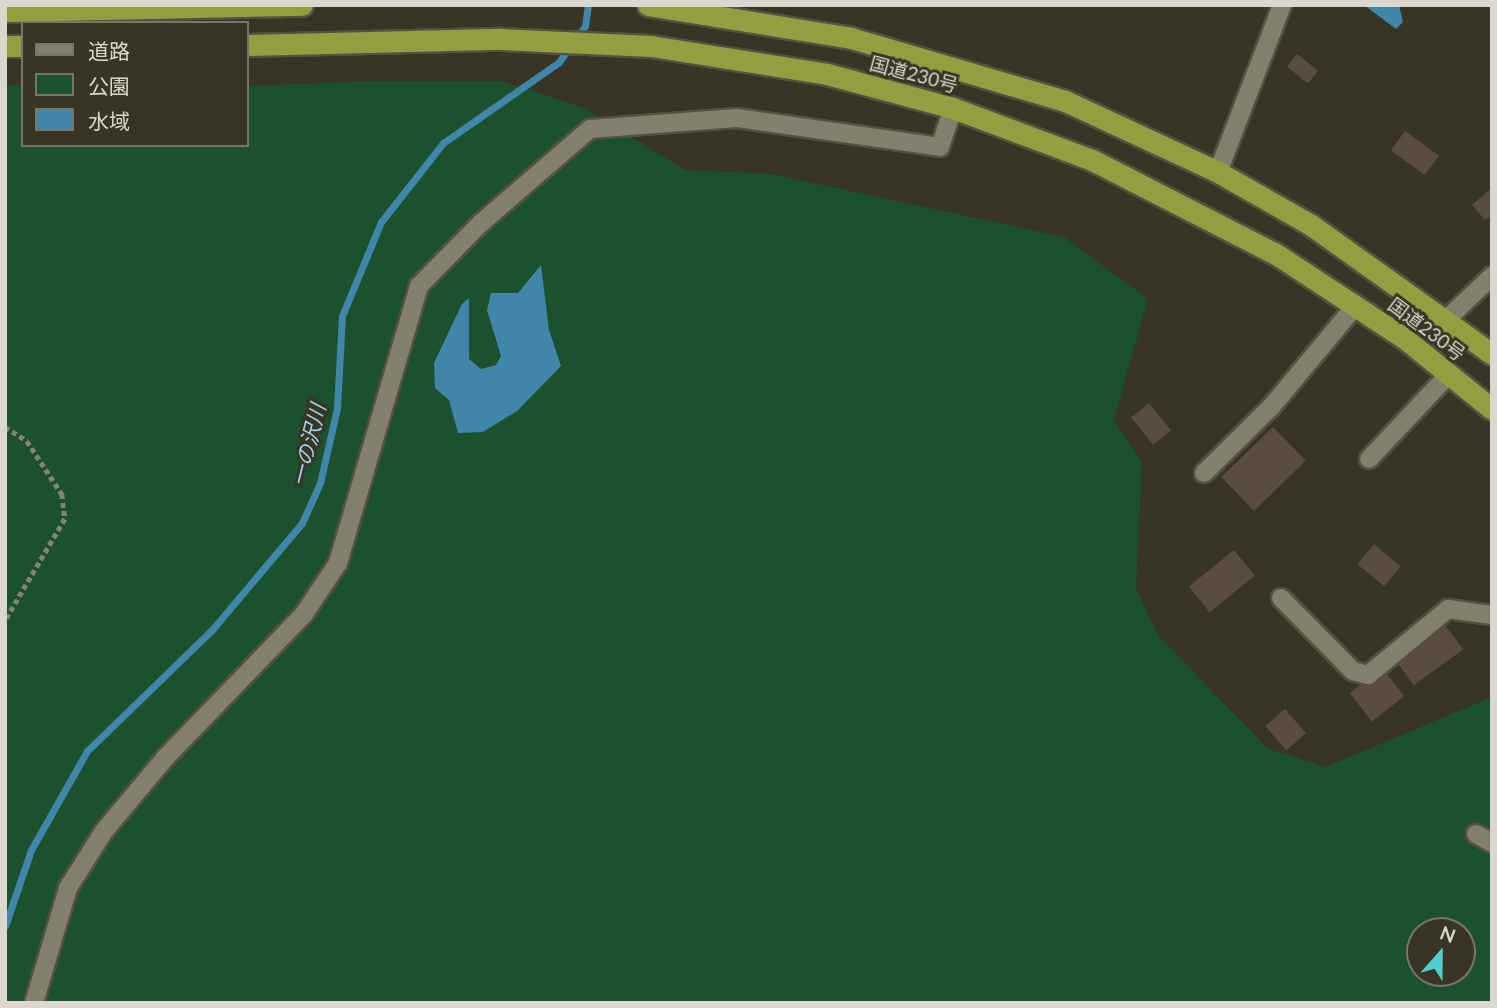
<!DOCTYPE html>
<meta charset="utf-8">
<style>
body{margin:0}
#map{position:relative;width:1497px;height:1008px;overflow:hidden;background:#383524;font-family:Lato,"Noto Sans JP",sans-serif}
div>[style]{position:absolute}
.green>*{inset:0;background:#1b522d}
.water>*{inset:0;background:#4086ab}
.stream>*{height:7px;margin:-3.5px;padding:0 3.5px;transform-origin:3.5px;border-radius:3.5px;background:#4086ab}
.building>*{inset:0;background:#5a4d3f;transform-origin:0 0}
.path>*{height:4.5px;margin-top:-2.25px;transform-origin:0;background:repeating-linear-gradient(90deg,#858375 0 5px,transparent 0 8.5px)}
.roads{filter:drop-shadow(2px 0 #535142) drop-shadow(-2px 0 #535142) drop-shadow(0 2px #535142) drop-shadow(0 -2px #535142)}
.street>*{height:18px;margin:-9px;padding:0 9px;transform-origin:9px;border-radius:9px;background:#837f6d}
.highway>*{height:21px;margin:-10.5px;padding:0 10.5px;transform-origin:10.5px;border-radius:10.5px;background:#939e41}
span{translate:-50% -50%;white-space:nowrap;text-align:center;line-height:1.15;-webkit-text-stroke:6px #383524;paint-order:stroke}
.street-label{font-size:19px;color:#dad8ce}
.water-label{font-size:21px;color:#9dd4f4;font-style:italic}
.frame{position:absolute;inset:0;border:7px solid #dad8ce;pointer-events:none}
.legend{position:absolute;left:21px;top:21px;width:228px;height:126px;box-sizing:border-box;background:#383524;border:2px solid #797668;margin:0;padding:9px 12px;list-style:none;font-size:21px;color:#dad8ce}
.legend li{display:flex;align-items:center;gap:14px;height:35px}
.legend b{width:35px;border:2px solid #797668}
.north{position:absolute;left:1406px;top:917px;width:70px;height:70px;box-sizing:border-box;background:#383524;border:2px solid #797668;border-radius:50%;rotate:21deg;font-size:19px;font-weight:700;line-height:28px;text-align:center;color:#dad8ce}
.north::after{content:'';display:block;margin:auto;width:24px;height:32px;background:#52cdd0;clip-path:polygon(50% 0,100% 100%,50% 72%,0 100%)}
</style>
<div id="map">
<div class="green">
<div style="clip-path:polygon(evenodd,376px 81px,502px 81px,584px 108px,685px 170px,771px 174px,1064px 237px,1148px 299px,1114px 420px,1142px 462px,1136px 589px,1158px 635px,1268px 749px,1326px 767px,1492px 697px,1492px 1003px,5px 1003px,5px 85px,23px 85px,23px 145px,247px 145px,247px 86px,376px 81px,1420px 931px,1462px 931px,1462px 973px,1420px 973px,1420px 931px)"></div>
</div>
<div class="water">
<div style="clip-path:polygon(1364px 5px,1399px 5px,1403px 22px,1396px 29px)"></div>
<div style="clip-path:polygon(541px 265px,549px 330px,561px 366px,517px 411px,483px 432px,458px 433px,449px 400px,435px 388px,434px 363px,462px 304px,469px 298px,469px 359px,481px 369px,496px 365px,501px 356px,487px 310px,491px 293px,518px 293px)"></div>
</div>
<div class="stream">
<div style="left:5px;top:926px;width:80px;rotate:-71.1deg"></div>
<div style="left:31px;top:850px;width:114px;rotate:-60.5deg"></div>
<div style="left:87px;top:751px;width:173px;rotate:-44.1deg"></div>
<div style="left:211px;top:631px;width:141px;rotate:-49.9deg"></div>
<div style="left:302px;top:523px;width:44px;rotate:-65.8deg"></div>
<div style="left:320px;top:483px;width:77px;rotate:-77.2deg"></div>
<div style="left:337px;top:408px;width:92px;rotate:-86.9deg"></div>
<div style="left:342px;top:316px;width:102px;rotate:-67.5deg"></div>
<div style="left:381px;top:222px;width:100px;rotate:-51.9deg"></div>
<div style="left:443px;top:143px;width:141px;rotate:-34.9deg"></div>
<div style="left:559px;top:62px;width:44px;rotate:-54.2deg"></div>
<div style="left:585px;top:26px;width:21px;rotate:-82deg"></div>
</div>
<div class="building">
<div style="left:1297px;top:54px;width:27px;height:16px;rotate:39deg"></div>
<div style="left:1405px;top:131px;width:42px;height:24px;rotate:36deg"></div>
<div style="clip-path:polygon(1492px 188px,1492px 215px,1485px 220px,1472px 205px)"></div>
<div style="left:1149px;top:403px;width:35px;height:23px;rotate:51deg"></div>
<div style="left:1273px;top:427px;width:47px;height:72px;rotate:46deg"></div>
<div style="left:1374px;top:544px;width:35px;height:26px;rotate:40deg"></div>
<div style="left:1234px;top:550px;width:33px;height:58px;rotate:51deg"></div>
<div style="left:1446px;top:626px;width:29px;height:61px;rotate:54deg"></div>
<div style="left:1382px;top:668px;width:36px;height:41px;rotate:52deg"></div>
<div style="left:1285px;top:709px;width:32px;height:26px;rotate:49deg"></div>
</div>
<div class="path">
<div style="left:5px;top:427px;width:26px;rotate:32deg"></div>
<div style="left:27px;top:441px;width:64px;rotate:56.6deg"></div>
<div style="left:62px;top:494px;width:25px;rotate:83deg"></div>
<div style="left:65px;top:519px;width:118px;rotate:120.5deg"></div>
</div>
<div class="roads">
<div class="street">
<div style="left:1218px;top:172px;width:179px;rotate:-69deg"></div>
<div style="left:1448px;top:318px;width:61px;rotate:-43.7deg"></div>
<div style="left:1369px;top:459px;width:117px;rotate:-46.7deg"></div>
<div style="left:1204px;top:473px;width:94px;rotate:-44.6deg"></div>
<div style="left:1271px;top:407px;width:133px;rotate:-50.2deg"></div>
<div style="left:1281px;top:598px;width:103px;rotate:45.4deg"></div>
<div style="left:1353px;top:671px;width:16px;rotate:15deg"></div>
<div style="left:1368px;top:675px;width:104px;rotate:-39.5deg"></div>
<div style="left:1448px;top:609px;width:44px;rotate:7.8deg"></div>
<div style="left:1476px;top:834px;width:18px;rotate:29deg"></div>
<div style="left:34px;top:1003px;width:120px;rotate:-73.5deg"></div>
<div style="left:68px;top:888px;width:67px;rotate:-57.7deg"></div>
<div style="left:104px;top:831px;width:95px;rotate:-50.1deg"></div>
<div style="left:165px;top:758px;width:200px;rotate:-46deg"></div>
<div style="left:304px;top:614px;width:61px;rotate:-56.3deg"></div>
<div style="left:338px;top:563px;width:289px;rotate:-73.7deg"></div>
<div style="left:419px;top:286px;width:88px;rotate:-45.5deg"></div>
<div style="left:481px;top:223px;width:144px;rotate:-40.8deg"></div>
<div style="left:590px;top:129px;width:147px;rotate:-4.3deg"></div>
<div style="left:737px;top:118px;width:205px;rotate:8.1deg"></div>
<div style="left:940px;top:147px;width:41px;rotate:-71.6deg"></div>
</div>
<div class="highway">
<div style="left:648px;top:5px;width:206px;rotate:9.2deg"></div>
<div style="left:851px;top:38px;width:223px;rotate:16.4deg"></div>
<div style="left:1065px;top:101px;width:169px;rotate:24.9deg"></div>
<div style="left:1218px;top:172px;width:107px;rotate:29.7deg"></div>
<div style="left:1311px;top:225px;width:222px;rotate:35.5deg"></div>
<div style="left:5px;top:11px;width:297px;rotate:-1.2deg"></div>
<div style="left:247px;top:45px;width:254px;rotate:-1.4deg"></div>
<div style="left:501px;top:39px;width:150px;rotate:2.7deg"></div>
<div style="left:651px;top:46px;width:178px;rotate:9deg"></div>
<div style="left:827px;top:74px;width:131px;rotate:15.1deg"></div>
<div style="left:953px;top:108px;width:148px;rotate:20.5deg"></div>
<div style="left:1092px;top:160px;width:207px;rotate:27.1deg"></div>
<div style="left:1276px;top:254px;width:153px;rotate:33.3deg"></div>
<div style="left:1404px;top:338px;width:113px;rotate:38.9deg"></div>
<div style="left:5px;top:46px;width:18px"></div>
</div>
</div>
<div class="street-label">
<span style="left:914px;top:74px;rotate:15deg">国道230号</span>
<span style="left:1427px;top:329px;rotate:37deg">国道230号</span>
</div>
<div class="water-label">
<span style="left:308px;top:445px;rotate:-76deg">一の沢川</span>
</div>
<div class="frame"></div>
<ul class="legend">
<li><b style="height:9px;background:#837f6d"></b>道路</li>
<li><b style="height:19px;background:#1b522d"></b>公園</li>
<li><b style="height:19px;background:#4086ab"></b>水域</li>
</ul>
<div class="north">N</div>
</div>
